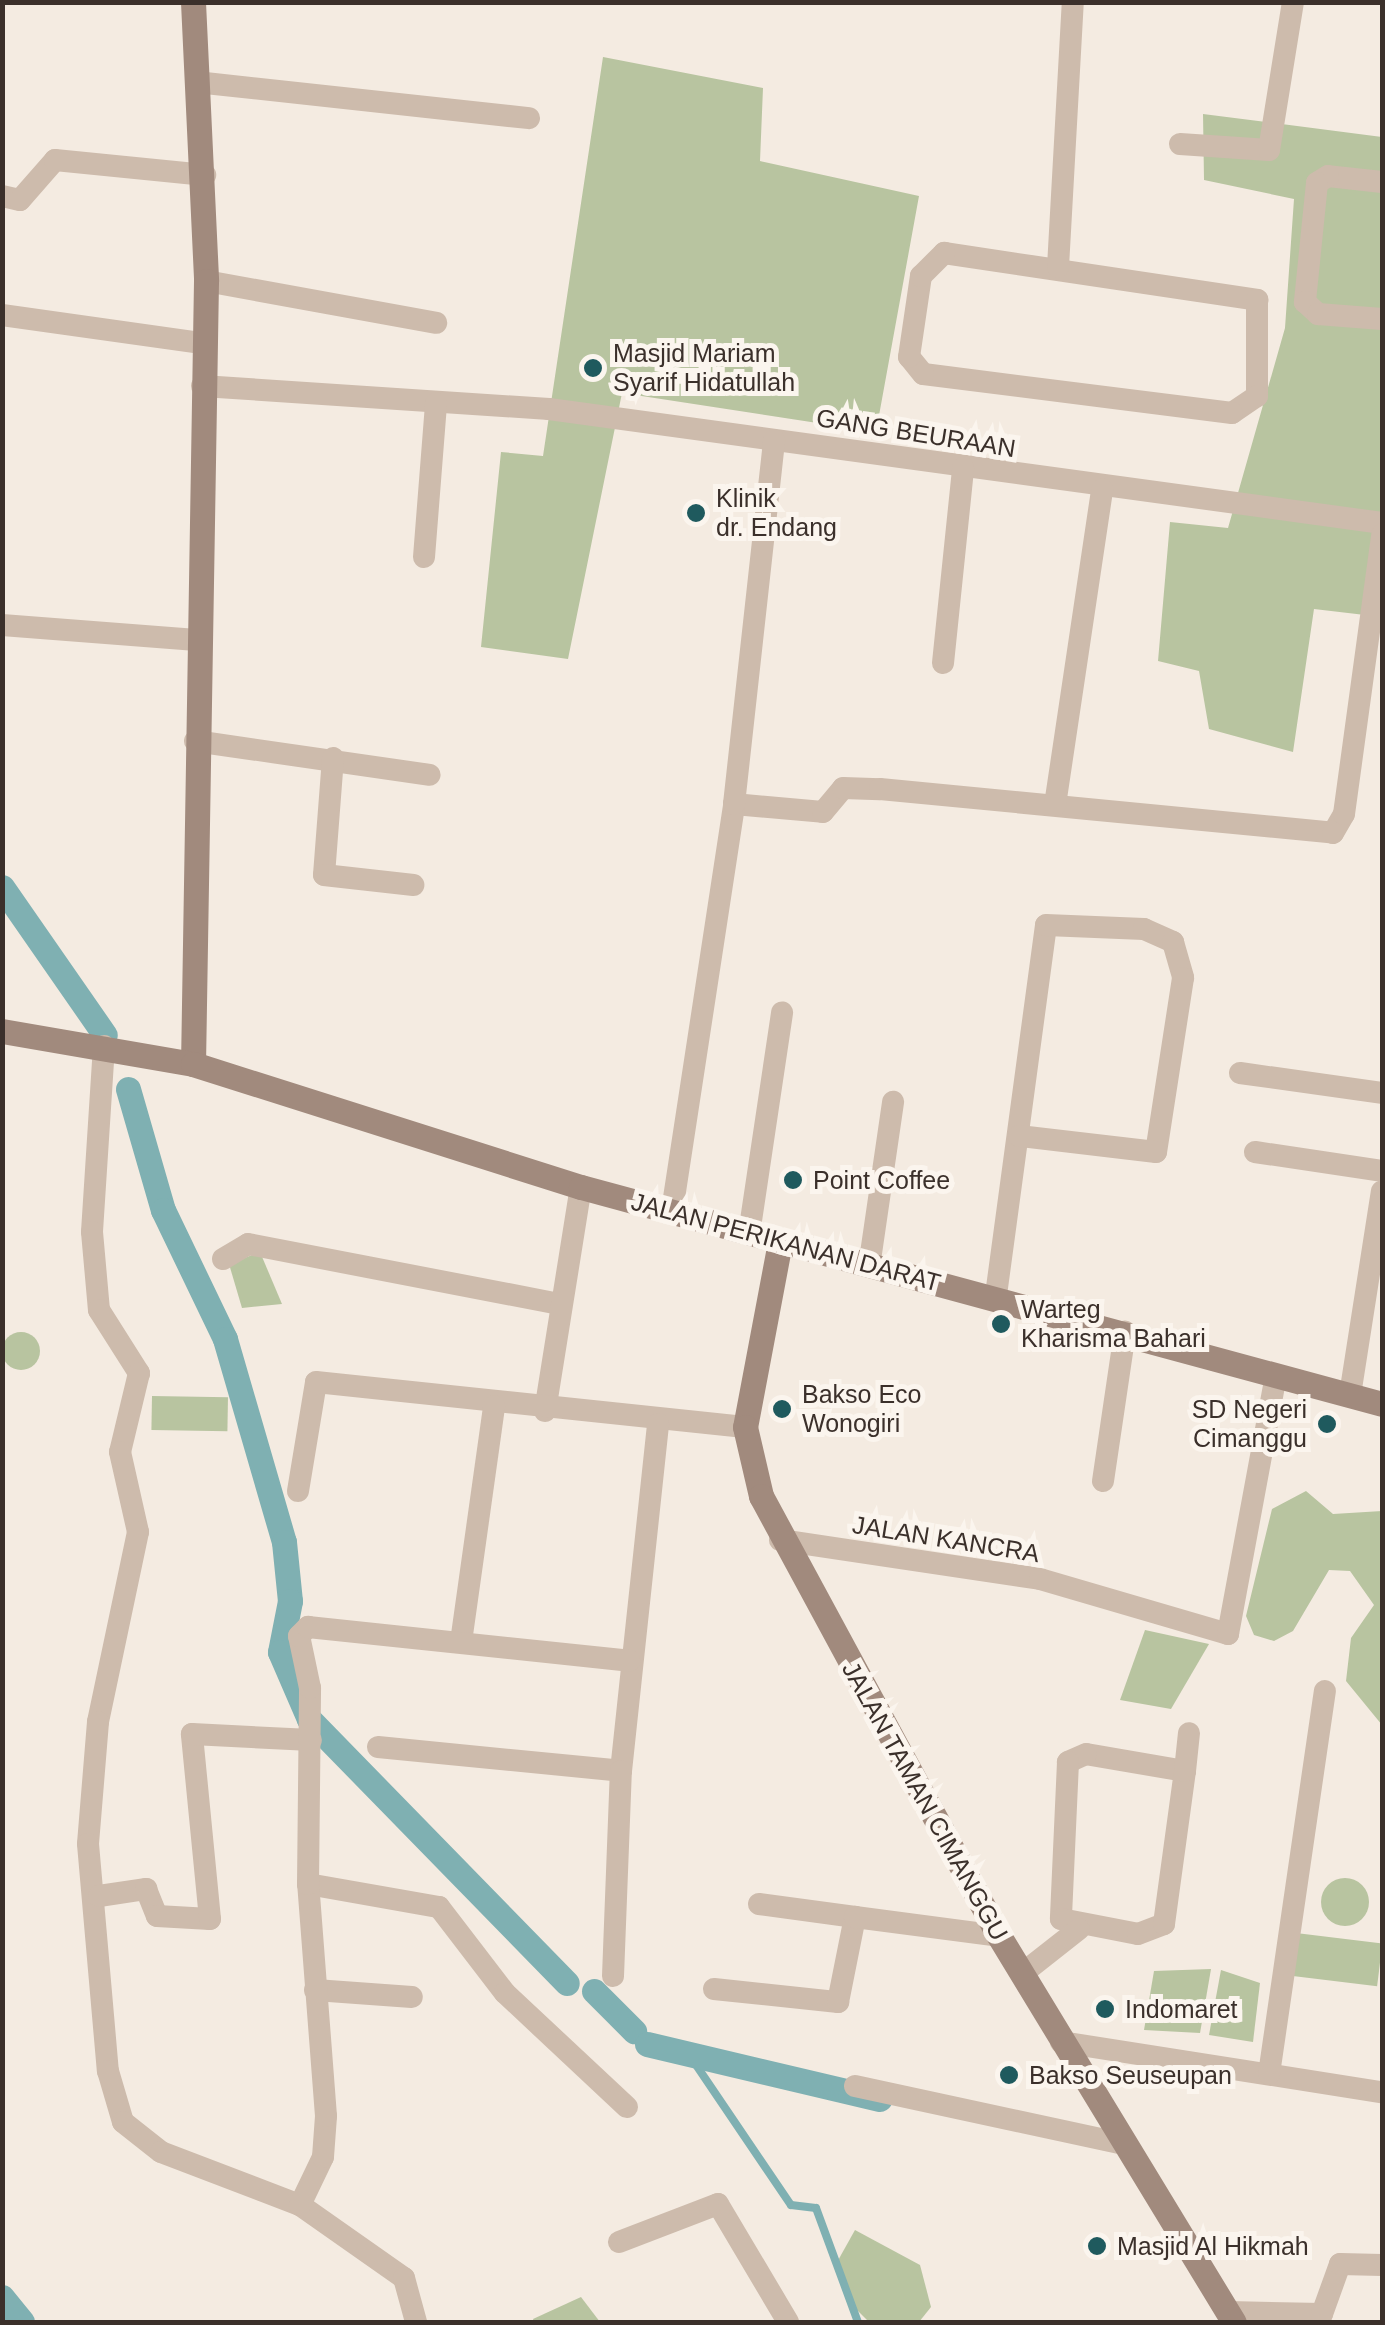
<!DOCTYPE html>
<style>
body{margin:0}
#map{position:relative;width:1385px;height:2325px;overflow:hidden;background:#f4ebe1;font-family:Helvetica,sans-serif}
div>[style]{position:absolute}
.green>*{inset:0;background:#b8c4a0;transform-origin:0 0}
.round{border-radius:50%}
.stream>*{height:8px;margin:-4px;padding:0 4px;transform-origin:4px;border-radius:4px;background:#7fb0b2}
.canal>*{height:25px;margin:-12.5px;padding:0 12.5px;transform-origin:12.5px;border-radius:12.5px;background:#7fb0b2}
.street>*{height:22px;margin:-11px;padding:0 11px;transform-origin:11px;border-radius:11px;background:#cdbbac}
.secondary>*{height:25px;margin:-12.5px;padding:0 12.5px;transform-origin:12.5px;border-radius:12.5px;background:#a18a7d}
.dots>*{width:28px;height:28px;translate:-50% -50%;box-sizing:border-box;border:5px solid #fbf5ee;border-radius:50%}
span{translate:-50% -50%;white-space:nowrap;text-align:center;line-height:1.15;-webkit-text-stroke:10px #fbf5ee;paint-order:stroke}
.poi-label{font-size:25px;color:#3b302b}
.left{translate:0 -50%;text-align:left}
.right{translate:-100% -50%;text-align:right}
.street-label{font-size:25px;color:#3b302b}
.frame{position:absolute;inset:0;border:5px solid #3b302b;pointer-events:none}
</style>
<div id="map">
<div class="green">
<div style="clip-path:polygon(603px 57px,763px 88px,760px 161px,919px 196px,876px 432px,622px 393px,568px 659px,481px 647px,501px 452px,543px 456px)"></div>
<div style="clip-path:polygon(1203px 114px,1382px 137px,1382px 617px,1314px 609px,1293px 752px,1209px 729px,1199px 671px,1158px 661px,1170px 522px,1228px 528px,1285px 328px,1294px 199px,1204px 180px)"></div>
<div style="clip-path:polygon(260px 1252px,282px 1304px,242px 1308px,229px 1264px)"></div>
<div class="round" style="left:2px;top:1332px;width:38px;height:38px"></div>
<div style="left:152px;top:1396px;width:76px;height:34px;rotate:1deg"></div>
<div style="clip-path:polygon(1306px 1491px,1333px 1514px,1382px 1511px,1382px 1725px,1346px 1681px,1351px 1638px,1374px 1605px,1350px 1571px,1329px 1570px,1293px 1631px,1274px 1641px,1254px 1635px,1246px 1616px,1272px 1509px)"></div>
<div style="clip-path:polygon(1145px 1630px,1209px 1644px,1171px 1709px,1120px 1700px)"></div>
<div class="round" style="left:1321px;top:1878px;width:48px;height:48px"></div>
<div style="left:1296px;top:1933px;width:87px;height:43px;rotate:7deg"></div>
<div style="clip-path:polygon(1211px 1969px,1200px 2033px,1144px 2030px,1154px 1971px)"></div>
<div style="clip-path:polygon(1221px 1970px,1260px 1983px,1253px 2042px,1209px 2035px)"></div>
<div style="clip-path:polygon(855px 2230px,920px 2265px,931px 2307px,919px 2322px,869px 2322px,850px 2303px,836px 2264px)"></div>
<div style="clip-path:polygon(581px 2297px,600px 2322px,534px 2322px,533px 2319px)"></div>
</div>
<div class="stream">
<div style="left:690px;top:2056px;width:180px;rotate:55.9deg"></div>
<div style="left:791px;top:2205px;width:25px;rotate:7deg"></div>
<div style="left:816px;top:2208px;width:121px;rotate:69.8deg"></div>
</div>
<div class="canal">
<div style="left:2px;top:887px;width:180px;rotate:55.2deg"></div>
<div style="left:128px;top:1089px;width:126px;rotate:73.9deg"></div>
<div style="left:163px;top:1210px;width:143px;rotate:64.3deg"></div>
<div style="left:225px;top:1339px;width:211px;rotate:73.8deg"></div>
<div style="left:284px;top:1542px;width:59px;rotate:84.2deg"></div>
<div style="left:290px;top:1601px;width:52px;rotate:101.1deg"></div>
<div style="left:280px;top:1652px;width:73px;rotate:66.6deg"></div>
<div style="left:309px;top:1719px;width:369px;rotate:45.7deg"></div>
<div style="left:594px;top:1991px;width:57px;rotate:45deg"></div>
<div style="left:647px;top:2044px;width:239px;rotate:13.3deg"></div>
<div style="left:2px;top:2297px;width:32px;rotate:51deg"></div>
</div>
<div class="street">
<div style="left:196px;top:82px;width:335px;rotate:6.2deg"></div>
<div style="left:1180px;top:144px;width:89px;rotate:3.9deg"></div>
<div style="left:1269px;top:150px;width:150px;rotate:-80.8deg"></div>
<div style="left:1382px;top:182px;width:54px;rotate:-173.7deg"></div>
<div style="left:1328px;top:176px;width:13px;rotate:148deg"></div>
<div style="left:1317px;top:183px;width:120px;rotate:95.8deg"></div>
<div style="left:1305px;top:302px;width:18px;rotate:43deg"></div>
<div style="left:1318px;top:314px;width:64px;rotate:4.5deg"></div>
<div style="left:2px;top:196px;width:18px;rotate:13deg"></div>
<div style="left:20px;top:200px;width:53px;rotate:-48.8deg"></div>
<div style="left:55px;top:160px;width:151px;rotate:5.7deg"></div>
<div style="left:944px;top:253px;width:317px;rotate:8.5deg"></div>
<div style="left:1257px;top:300px;width:96px;rotate:90deg"></div>
<div style="left:1257px;top:396px;width:30px;rotate:146deg"></div>
<div style="left:1232px;top:413px;width:311px;rotate:-172.8deg"></div>
<div style="left:923px;top:374px;width:22px;rotate:-129deg"></div>
<div style="left:909px;top:357px;width:82px;rotate:-81.6deg"></div>
<div style="left:921px;top:276px;width:33px;rotate:-45deg"></div>
<div style="left:1058px;top:267px;width:265px;rotate:-86.8deg"></div>
<div style="left:206px;top:281px;width:234px;rotate:10.3deg"></div>
<div style="left:2px;top:315px;width:200px;rotate:8deg"></div>
<div style="left:202px;top:386px;width:348px;rotate:3.8deg"></div>
<div style="left:549px;top:409px;width:841px;rotate:7.79deg"></div>
<div style="left:424px;top:557px;width:154px;rotate:-85.5deg"></div>
<div style="left:2px;top:625px;width:195px;rotate:4.4deg"></div>
<div style="left:943px;top:663px;width:196px;rotate:-84.1deg"></div>
<div style="left:195px;top:741px;width:237px;rotate:8.2deg"></div>
<div style="left:333px;top:758px;width:117px;rotate:94.4deg"></div>
<div style="left:324px;top:875px;width:90px;rotate:6.4deg"></div>
<div style="left:734px;top:804px;width:89px;rotate:5.1deg"></div>
<div style="left:823px;top:812px;width:31px;rotate:-50deg"></div>
<div style="left:843px;top:788px;width:37px;rotate:2deg"></div>
<div style="left:880px;top:789px;width:455px;rotate:5.5deg"></div>
<div style="left:1333px;top:833px;width:22px;rotate:-60deg"></div>
<div style="left:1344px;top:814px;width:282px;rotate:-82.2deg"></div>
<div style="left:1055px;top:805px;width:319px;rotate:-81.5deg"></div>
<div style="left:104px;top:1046px;width:186px;rotate:93.7deg"></div>
<div style="left:92px;top:1232px;width:78px;rotate:84.9deg"></div>
<div style="left:99px;top:1310px;width:75px;rotate:57.6deg"></div>
<div style="left:139px;top:1373px;width:81px;rotate:103.5deg"></div>
<div style="left:120px;top:1452px;width:82px;rotate:77.3deg"></div>
<div style="left:138px;top:1532px;width:194px;rotate:101.9deg"></div>
<div style="left:98px;top:1722px;width:122px;rotate:94.7deg"></div>
<div style="left:88px;top:1844px;width:228px;rotate:85deg"></div>
<div style="left:108px;top:2071px;width:53px;rotate:73.6deg"></div>
<div style="left:123px;top:2122px;width:48px;rotate:38.3deg"></div>
<div style="left:161px;top:2152px;width:149px;rotate:20.9deg"></div>
<div style="left:300px;top:2205px;width:127px;rotate:35.1deg"></div>
<div style="left:404px;top:2278px;width:46px;rotate:74.7deg"></div>
<div style="left:1240px;top:1073px;width:143px;rotate:8deg"></div>
<div style="left:1255px;top:1152px;width:128px;rotate:8.5deg"></div>
<div style="left:672px;top:1211px;width:412px;rotate:-81.3deg"></div>
<div style="left:734px;top:804px;width:366px;rotate:-83.7deg"></div>
<div style="left:749px;top:1234px;width:224px;rotate:-81.5deg"></div>
<div style="left:223px;top:1259px;width:29px;rotate:-31deg"></div>
<div style="left:248px;top:1244px;width:317px;rotate:10.9deg"></div>
<div style="left:869px;top:1267px;width:167px;rotate:-81.7deg"></div>
<div style="left:996px;top:1295px;width:373px;rotate:-82.3deg"></div>
<div style="left:1046px;top:925px;width:98px;rotate:2.3deg"></div>
<div style="left:1144px;top:929px;width:32px;rotate:24deg"></div>
<div style="left:1173px;top:942px;width:37px;rotate:74deg"></div>
<div style="left:1183px;top:978px;width:176px;rotate:98.8deg"></div>
<div style="left:1156px;top:1152px;width:138px;rotate:-173.3deg"></div>
<div style="left:1350px;top:1395px;width:206px;rotate:-81.1deg"></div>
<div style="left:545px;top:1411px;width:227px;rotate:-80.9deg"></div>
<div style="left:1103px;top:1481px;width:151px;rotate:-81.6deg"></div>
<div style="left:298px;top:1491px;width:110px;rotate:-80.6deg"></div>
<div style="left:316px;top:1382px;width:431px;rotate:6deg"></div>
<div style="left:780px;top:1540px;width:263px;rotate:8.5deg"></div>
<div style="left:1040px;top:1579px;width:196px;rotate:16.3deg"></div>
<div style="left:1228px;top:1634px;width:263px;rotate:-79.5deg"></div>
<div style="left:461px;top:1642px;width:238px;rotate:-82deg"></div>
<div style="left:378px;top:1747px;width:244px;rotate:5.6deg"></div>
<div style="left:621px;top:1771px;width:349px;rotate:-83.9deg"></div>
<div style="left:1185px;top:1771px;width:100px;rotate:-170.3deg"></div>
<div style="left:1086px;top:1754px;width:20px;rotate:156deg"></div>
<div style="left:1068px;top:1762px;width:157px;rotate:92.6deg"></div>
<div style="left:1061px;top:1919px;width:78px;rotate:11deg"></div>
<div style="left:1138px;top:1934px;width:28px;rotate:-21deg"></div>
<div style="left:1164px;top:1924px;width:154px;rotate:-82.2deg"></div>
<div style="left:1185px;top:1771px;width:38px;rotate:-84deg"></div>
<div style="left:308px;top:1884px;width:133px;rotate:10deg"></div>
<div style="left:439px;top:1907px;width:108px;rotate:52.5deg"></div>
<div style="left:505px;top:1993px;width:167px;rotate:43.1deg"></div>
<div style="left:99px;top:1896px;width:48px;rotate:-8.5deg"></div>
<div style="left:146px;top:1889px;width:29px;rotate:68deg"></div>
<div style="left:157px;top:1916px;width:53px;rotate:3.2deg"></div>
<div style="left:210px;top:1919px;width:186px;rotate:-95.6deg"></div>
<div style="left:192px;top:1734px;width:119px;rotate:2.9deg"></div>
<div style="left:759px;top:1904px;width:97px;rotate:7.7deg"></div>
<div style="left:1023px;top:1973px;width:71px;rotate:-38.2deg"></div>
<div style="left:613px;top:1976px;width:205px;rotate:-87.8deg"></div>
<div style="left:714px;top:1989px;width:125px;rotate:6deg"></div>
<div style="left:838px;top:2002px;width:87px;rotate:-78.7deg"></div>
<div style="left:855px;top:1917px;width:145px;rotate:7.5deg"></div>
<div style="left:315px;top:1990px;width:97px;rotate:4.1deg"></div>
<div style="left:1061px;top:2042px;width:325px;rotate:8.9deg"></div>
<div style="left:1269px;top:2074px;width:387px;rotate:-81.7deg"></div>
<div style="left:855px;top:2086px;width:275px;rotate:12.2deg"></div>
<div style="left:300px;top:2205px;width:53px;rotate:-64.4deg"></div>
<div style="left:323px;top:2157px;width:41px;rotate:-85.8deg"></div>
<div style="left:326px;top:2116px;width:233px;rotate:-94.4deg"></div>
<div style="left:308px;top:1884px;width:196px;rotate:-89.4deg"></div>
<div style="left:310px;top:1688px;width:53px;rotate:-101.9deg"></div>
<div style="left:299px;top:1636px;width:13px;rotate:-45deg"></div>
<div style="left:308px;top:1627px;width:323px;rotate:6deg"></div>
<div style="left:619px;top:2242px;width:106px;rotate:-21deg"></div>
<div style="left:718px;top:2204px;width:137px;rotate:59.3deg"></div>
<div style="left:1228px;top:2312px;width:94px;rotate:1.2deg"></div>
<div style="left:1322px;top:2314px;width:53px;rotate:-70.2deg"></div>
<div style="left:1340px;top:2264px;width:42px;rotate:1.4deg"></div>
</div>
<div class="secondary">
<div style="left:193px;top:2px;width:279px;rotate:87.3deg"></div>
<div style="left:206px;top:281px;width:783px;rotate:90.95deg"></div>
<div style="left:2px;top:1031px;width:194px;rotate:9.8deg"></div>
<div style="left:193px;top:1064px;width:407px;rotate:17.6deg"></div>
<div style="left:581px;top:1187px;width:830px;rotate:15.16deg"></div>
<div style="left:780px;top:1242px;width:188px;rotate:100.7deg"></div>
<div style="left:745px;top:1427px;width:71px;rotate:76.9deg"></div>
<div style="left:761px;top:1496px;width:500px;rotate:61.59deg"></div>
<div style="left:999px;top:1936px;width:452px;rotate:58.7deg"></div>
</div>
<div class="dots">
<div style="left:593px;top:368px;background:#1f5a5e"></div>
<div style="left:696px;top:513px;background:#1f5a5e"></div>
<div style="left:793px;top:1180px;background:#1f5a5e"></div>
<div style="left:1001px;top:1324px;background:#1f5a5e"></div>
<div style="left:782px;top:1409px;background:#1f5a5e"></div>
<div style="left:1327px;top:1424px;background:#1f5a5e"></div>
<div style="left:1105px;top:2009px;background:#1f5a5e"></div>
<div style="left:1009px;top:2075px;background:#1f5a5e"></div>
<div style="left:1097px;top:2246px;background:#1f5a5e"></div>
</div>
<div class="poi-label">
<span class="left" style="left:613px;top:368px">Masjid Mariam<br>Syarif Hidatullah</span>
<span class="left" style="left:716px;top:513px">Klinik<br>dr. Endang</span>
<span class="left" style="left:813px;top:1180px">Point Coffee</span>
<span class="left" style="left:1021px;top:1324px">Warteg<br>Kharisma Bahari</span>
<span class="left" style="left:802px;top:1409px">Bakso Eco<br>Wonogiri</span>
<span class="right" style="left:1307px;top:1424px">SD Negeri<br>Cimanggu</span>
<span class="left" style="left:1125px;top:2009px">Indomaret</span>
<span class="left" style="left:1029px;top:2075px">Bakso Seuseupan</span>
<span class="left" style="left:1117px;top:2246px">Masjid Al Hikmah</span>
</div>
<div class="street-label">
<span style="left:916px;top:433px;rotate:9deg">GANG BEURAAN</span>
<span style="left:786px;top:1242px;rotate:15deg">JALAN PERIKANAN DARAT</span>
<span style="left:946px;top:1539px;rotate:9deg">JALAN KANCRA</span>
<span style="left:925px;top:1801px;rotate:61deg">JALAN TAMAN CIMANGGU</span>
</div>
<div class="frame"></div>
</div>
